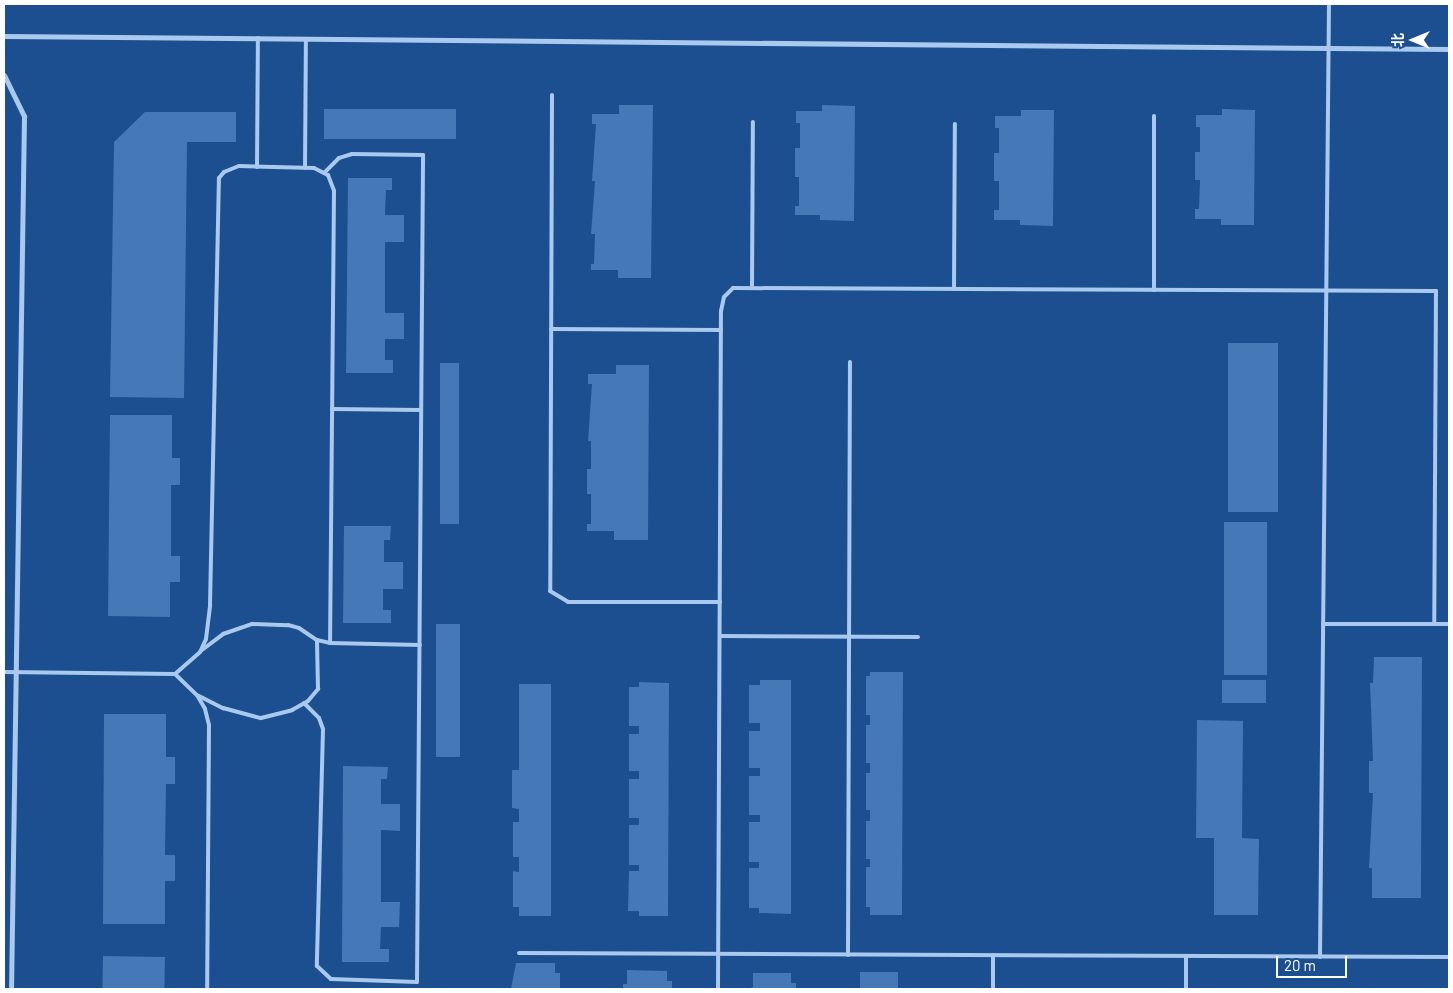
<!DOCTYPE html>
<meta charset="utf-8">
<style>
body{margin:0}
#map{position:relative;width:1453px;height:993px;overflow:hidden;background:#1b4f8f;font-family:Barlow,"Noto Sans SC",sans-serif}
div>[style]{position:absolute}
.building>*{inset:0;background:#4478b7;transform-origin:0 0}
.lane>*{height:4px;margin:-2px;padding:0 2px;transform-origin:2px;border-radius:2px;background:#a9c9ee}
.street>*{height:5px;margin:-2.5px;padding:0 2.5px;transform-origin:2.5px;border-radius:2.5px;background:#a9c9ee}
span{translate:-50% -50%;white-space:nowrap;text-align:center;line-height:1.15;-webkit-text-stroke:4px #1b4f8f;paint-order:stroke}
.frame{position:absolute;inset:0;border:5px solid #fff;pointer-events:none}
.north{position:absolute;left:1388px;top:15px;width:50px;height:50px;-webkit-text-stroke:4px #1b4f8f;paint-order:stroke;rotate:270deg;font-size:14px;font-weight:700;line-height:20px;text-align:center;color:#fff}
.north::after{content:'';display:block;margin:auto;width:18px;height:22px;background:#fff;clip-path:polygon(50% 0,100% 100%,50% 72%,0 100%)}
.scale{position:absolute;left:1276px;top:956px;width:71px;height:22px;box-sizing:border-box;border:2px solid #fff;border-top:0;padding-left:6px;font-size:15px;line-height:18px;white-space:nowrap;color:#fff;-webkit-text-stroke:4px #1b4f8f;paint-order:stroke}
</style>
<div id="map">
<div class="building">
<div style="clip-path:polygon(619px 105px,653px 105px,651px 278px,618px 278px,618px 270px,591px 270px,591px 264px,594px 264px,595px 234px,591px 234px,595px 181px,592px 181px,596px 124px,592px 124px,592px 114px,619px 114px)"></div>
<div style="clip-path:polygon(822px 105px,855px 106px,854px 221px,820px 220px,820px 215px,795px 215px,795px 206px,799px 206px,799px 177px,795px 177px,795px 148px,800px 148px,800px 123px,796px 123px,796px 111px,822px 111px)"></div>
<div style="left:324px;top:109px;width:132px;height:30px"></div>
<div style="clip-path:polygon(1222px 109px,1255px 110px,1254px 225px,1221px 225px,1221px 219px,1195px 219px,1195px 209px,1199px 209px,1200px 180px,1195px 180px,1195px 152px,1200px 152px,1200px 127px,1196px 127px,1196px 115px,1222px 115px)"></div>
<div style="clip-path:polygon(1021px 110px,1054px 110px,1053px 226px,1020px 225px,1020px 220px,994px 220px,994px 210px,999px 210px,999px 181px,994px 181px,994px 153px,999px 153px,999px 128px,995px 128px,995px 116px,1021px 116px)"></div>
<div style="clip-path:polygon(145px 112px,236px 112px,236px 142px,187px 142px,184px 398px,110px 397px,114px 142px)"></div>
<div style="clip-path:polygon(348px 178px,392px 178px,392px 190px,386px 190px,385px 215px,404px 215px,404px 242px,385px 242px,385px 313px,404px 313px,404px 339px,385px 339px,385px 360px,393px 360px,393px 373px,346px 373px)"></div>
<div style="left:1228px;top:343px;width:50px;height:169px"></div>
<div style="left:440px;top:363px;width:19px;height:161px"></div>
<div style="clip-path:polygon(616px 365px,649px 365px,648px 540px,614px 540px,614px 531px,587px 531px,587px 524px,591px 524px,591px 494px,587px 494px,587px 469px,591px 469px,591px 441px,588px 441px,592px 384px,588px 384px,588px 374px,616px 374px)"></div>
<div style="clip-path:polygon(110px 415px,172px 415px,172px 458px,180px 458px,180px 485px,171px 485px,171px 556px,180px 556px,180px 582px,170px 582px,170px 617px,108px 616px)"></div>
<div style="left:1224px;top:522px;width:43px;height:153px"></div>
<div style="clip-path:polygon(344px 526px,391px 526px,390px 540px,384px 540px,384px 562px,403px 562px,403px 589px,383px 589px,383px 610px,391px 610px,391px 623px,343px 623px)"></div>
<div style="left:436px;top:624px;width:24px;height:133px"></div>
<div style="clip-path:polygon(1374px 657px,1422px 657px,1421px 898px,1372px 898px,1372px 868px,1369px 868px,1373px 793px,1369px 793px,1369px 761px,1373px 761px,1370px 683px,1373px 683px)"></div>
<div style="clip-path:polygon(870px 672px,903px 672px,902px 915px,870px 915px,870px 907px,866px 907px,866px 867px,870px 867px,870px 859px,866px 859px,866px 821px,870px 821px,870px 810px,866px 810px,866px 773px,870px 773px,870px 763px,866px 763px,866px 725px,870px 725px,870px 715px,866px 715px,866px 676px,870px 676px)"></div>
<div style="clip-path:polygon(760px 680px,791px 680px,791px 914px,759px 913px,759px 908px,749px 908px,749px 868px,759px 868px,759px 862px,749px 862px,749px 822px,760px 822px,760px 815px,749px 815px,749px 776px,760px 776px,760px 768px,749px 768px,749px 731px,760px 731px,760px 723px,749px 723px,749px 685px,760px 685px)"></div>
<div style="left:1222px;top:680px;width:44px;height:23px"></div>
<div style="clip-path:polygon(639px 682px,669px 683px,668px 916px,639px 916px,639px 911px,628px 911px,629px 871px,639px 871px,639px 865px,629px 865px,629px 825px,639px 825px,639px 818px,629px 818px,629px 779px,639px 779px,639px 771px,629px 771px,629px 734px,639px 734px,639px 726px,629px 726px,629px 687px,639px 687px)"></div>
<div style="clip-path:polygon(519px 684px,551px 684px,551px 916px,519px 916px,519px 907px,513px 907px,513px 871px,519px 872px,519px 857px,513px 857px,513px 822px,519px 822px,519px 809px,512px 808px,512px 770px,519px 770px)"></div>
<div style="clip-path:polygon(104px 714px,166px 714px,166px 757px,175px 757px,175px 784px,166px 784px,165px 855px,175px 855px,175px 881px,165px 881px,165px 924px,103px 924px)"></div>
<div style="clip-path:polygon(1197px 720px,1243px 721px,1242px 838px,1259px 839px,1258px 915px,1214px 915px,1214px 838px,1196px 838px)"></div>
<div style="clip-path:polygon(343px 766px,388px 767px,387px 779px,381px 779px,381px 804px,400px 804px,400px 831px,381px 830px,381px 902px,400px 902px,399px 927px,381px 927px,380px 949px,389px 949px,389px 962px,342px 962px)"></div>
<div style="left:103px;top:956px;width:62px;height:33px;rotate:1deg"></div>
<div style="clip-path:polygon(516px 963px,555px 963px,555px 973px,560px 973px,560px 989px,511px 989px)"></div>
<div style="clip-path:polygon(627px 970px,667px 971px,667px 981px,672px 981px,672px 989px,623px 989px,623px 984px,627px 984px)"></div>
<div style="left:860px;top:972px;width:38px;height:17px"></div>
<div style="clip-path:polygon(753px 973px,791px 973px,791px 983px,796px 983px,796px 989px,748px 989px,753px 987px)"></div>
</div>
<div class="lane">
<div style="left:552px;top:95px;width:496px;rotate:90.2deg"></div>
<div style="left:550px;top:591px;width:21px;rotate:31deg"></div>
<div style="left:568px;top:602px;width:152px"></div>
<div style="left:257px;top:167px;width:129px;rotate:-89.6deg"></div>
<div style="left:305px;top:168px;width:129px;rotate:-89.6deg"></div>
<div style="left:752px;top:288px;width:166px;rotate:-89.7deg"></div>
<div style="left:954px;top:289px;width:165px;rotate:-89.7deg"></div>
<div style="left:1154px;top:290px;width:174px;rotate:-90deg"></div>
<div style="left:551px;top:329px;width:170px;rotate:0.3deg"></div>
<div style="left:332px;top:409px;width:89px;rotate:0.6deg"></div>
<div style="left:1323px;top:624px;width:126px"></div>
<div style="left:720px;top:636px;width:198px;rotate:0.3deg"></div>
<div style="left:202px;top:650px;width:26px;rotate:-37deg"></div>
<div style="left:223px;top:634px;width:31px;rotate:-19deg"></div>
<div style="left:252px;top:624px;width:36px;rotate:2deg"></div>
<div style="left:288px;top:625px;width:11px;rotate:15deg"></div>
<div style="left:299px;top:628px;width:22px;rotate:34deg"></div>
<div style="left:317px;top:640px;width:13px;rotate:13deg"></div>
<div style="left:330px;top:643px;width:90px;rotate:1.3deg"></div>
<div style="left:4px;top:672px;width:171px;rotate:0.7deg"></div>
<div style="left:175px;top:674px;width:30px;rotate:44deg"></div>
<div style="left:197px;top:695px;width:16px;rotate:60deg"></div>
<div style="left:205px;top:709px;width:16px;rotate:76deg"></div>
<div style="left:209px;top:725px;width:264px;rotate:90.4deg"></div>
<div style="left:175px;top:674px;width:33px;rotate:-41deg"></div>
<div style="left:200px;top:652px;width:14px;rotate:-65deg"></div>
<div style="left:206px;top:639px;width:34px;rotate:-83deg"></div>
<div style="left:210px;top:605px;width:427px;rotate:-88.8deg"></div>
<div style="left:219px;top:178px;width:8px;rotate:-50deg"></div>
<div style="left:224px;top:172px;width:16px;rotate:-22deg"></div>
<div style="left:239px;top:166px;width:75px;rotate:1.5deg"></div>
<div style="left:314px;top:168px;width:16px;rotate:27deg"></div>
<div style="left:328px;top:175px;width:17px;rotate:69deg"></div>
<div style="left:334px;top:191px;width:452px;rotate:90.5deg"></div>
<div style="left:199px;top:696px;width:27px;rotate:27deg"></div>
<div style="left:223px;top:708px;width:39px;rotate:15deg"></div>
<div style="left:261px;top:718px;width:32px;rotate:-14deg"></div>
<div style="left:292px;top:710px;width:18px;rotate:-29deg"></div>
<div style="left:308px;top:701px;width:16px;rotate:-50deg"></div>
<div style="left:318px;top:689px;width:49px;rotate:-91.2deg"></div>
<div style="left:304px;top:703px;width:21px;rotate:45deg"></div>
<div style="left:319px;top:718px;width:12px;rotate:70deg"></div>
<div style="left:323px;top:729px;width:237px;rotate:91.5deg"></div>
<div style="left:317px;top:966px;width:19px;rotate:43deg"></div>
<div style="left:331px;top:979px;width:86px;rotate:2deg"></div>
<div style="left:417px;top:982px;width:827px;rotate:-89.58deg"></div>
<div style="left:423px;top:155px;width:71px;rotate:-179.2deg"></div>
<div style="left:352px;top:154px;width:14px;rotate:163deg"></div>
<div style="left:339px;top:158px;width:21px;rotate:135deg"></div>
<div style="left:519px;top:953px;width:930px;rotate:0.25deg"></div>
<div style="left:848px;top:955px;width:593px;rotate:-89.81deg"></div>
<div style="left:1320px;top:957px;width:953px;rotate:-89.46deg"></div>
<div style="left:718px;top:989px;width:678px;rotate:-89.75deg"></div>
<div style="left:721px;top:311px;width:14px;rotate:-78deg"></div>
<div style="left:724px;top:297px;width:13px;rotate:-45deg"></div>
<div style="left:733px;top:288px;width:703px;rotate:0.24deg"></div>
<div style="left:1436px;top:291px;width:333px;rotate:90.3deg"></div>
<div style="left:993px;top:989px;width:34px;rotate:-90deg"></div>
<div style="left:1186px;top:989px;width:33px;rotate:-90deg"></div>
</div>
<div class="street">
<div style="left:4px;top:36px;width:1445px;rotate:0.52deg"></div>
<div style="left:4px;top:75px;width:46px;rotate:64deg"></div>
<div style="left:24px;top:116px;width:873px;rotate:90.85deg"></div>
</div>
<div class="frame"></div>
<div class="north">北</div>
<div class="scale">20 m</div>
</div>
